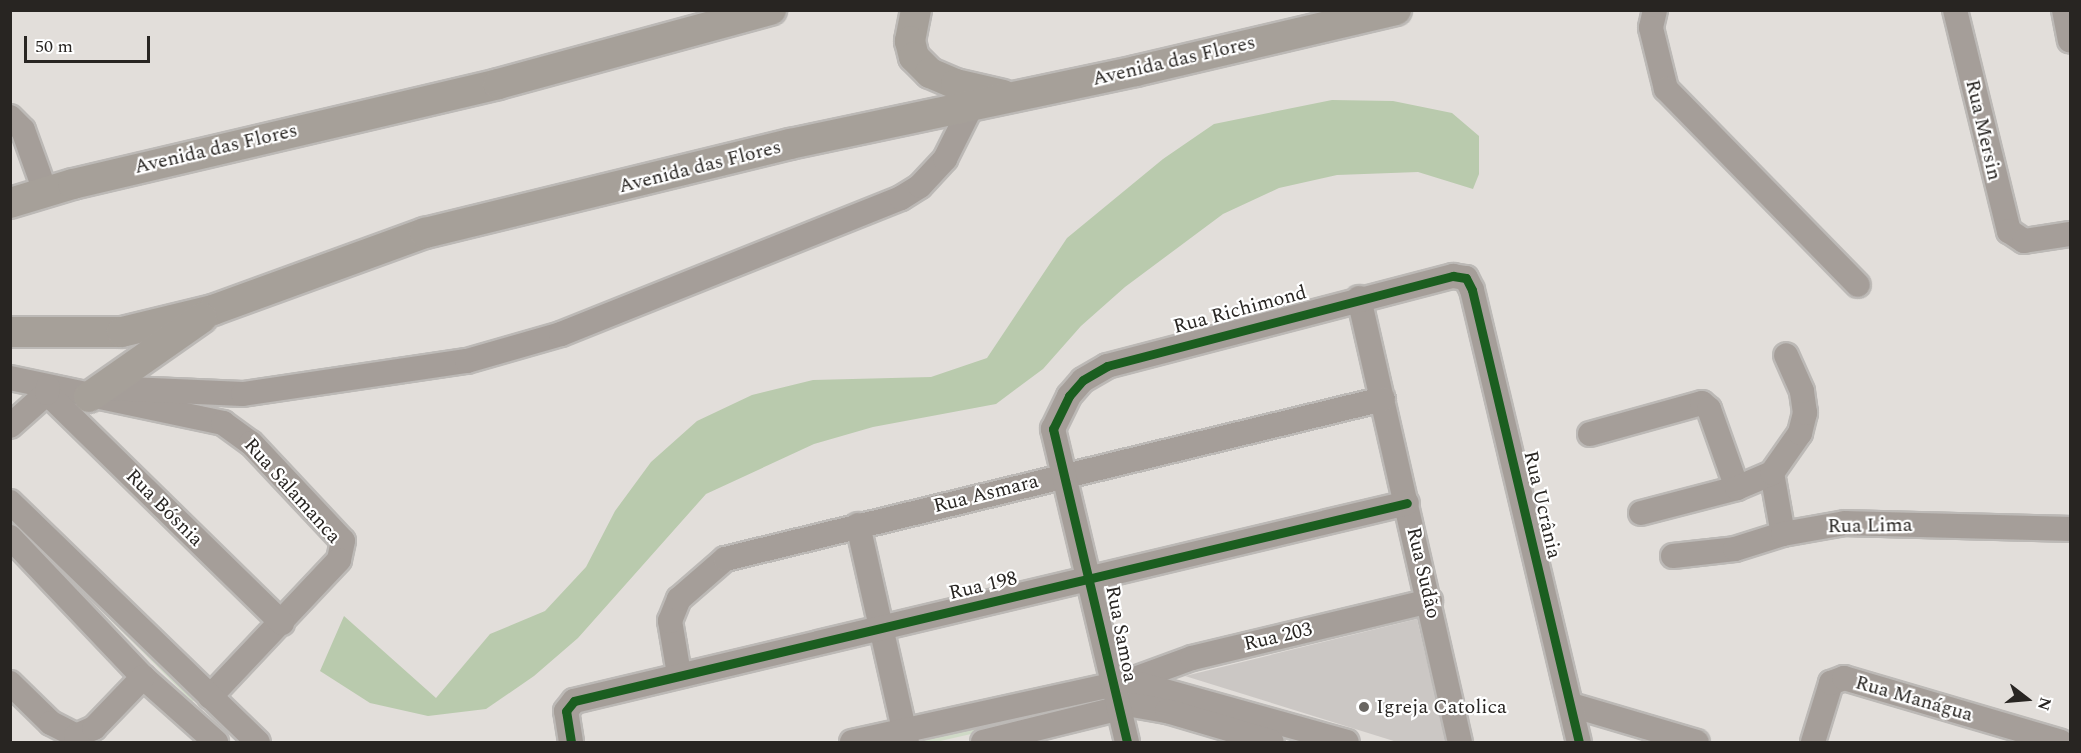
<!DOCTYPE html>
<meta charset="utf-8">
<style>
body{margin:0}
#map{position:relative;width:2081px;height:753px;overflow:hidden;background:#e2deda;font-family:Spectral,serif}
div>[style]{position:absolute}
.green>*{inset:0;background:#cfd9c6}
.forest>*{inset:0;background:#b9caad}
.building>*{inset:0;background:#cbc7c4}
.roads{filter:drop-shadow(2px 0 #bcb9b6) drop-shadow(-2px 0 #bcb9b6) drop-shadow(0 2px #bcb9b6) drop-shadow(0 -2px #bcb9b6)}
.minor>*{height:24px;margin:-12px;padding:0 12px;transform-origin:12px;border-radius:12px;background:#a59e99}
.major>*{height:30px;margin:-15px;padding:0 15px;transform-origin:15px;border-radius:15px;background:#a6a099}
.cycleway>*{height:9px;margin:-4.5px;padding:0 4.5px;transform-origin:4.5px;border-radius:4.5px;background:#1b5e20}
.dots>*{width:16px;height:16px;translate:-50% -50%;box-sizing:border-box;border:3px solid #fff;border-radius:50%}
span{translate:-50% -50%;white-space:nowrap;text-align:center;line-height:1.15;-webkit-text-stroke:4.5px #fff;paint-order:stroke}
.street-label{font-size:20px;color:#282522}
.poi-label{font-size:20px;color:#282522}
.left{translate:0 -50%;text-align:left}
.frame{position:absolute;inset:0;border:12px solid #282522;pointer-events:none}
.north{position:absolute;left:1997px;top:669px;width:60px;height:60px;-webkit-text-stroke:4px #fff;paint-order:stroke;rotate:106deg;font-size:16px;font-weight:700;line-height:24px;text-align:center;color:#282522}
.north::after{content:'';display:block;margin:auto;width:21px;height:27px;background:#282522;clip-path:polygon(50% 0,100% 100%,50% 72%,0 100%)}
.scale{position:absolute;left:24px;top:36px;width:126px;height:27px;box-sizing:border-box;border:3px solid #282522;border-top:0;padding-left:8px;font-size:18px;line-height:21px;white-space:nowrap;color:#282522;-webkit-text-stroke:4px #fff;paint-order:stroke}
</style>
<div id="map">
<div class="green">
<div style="clip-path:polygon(10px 509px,198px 699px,192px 701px,11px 521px)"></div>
<div style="clip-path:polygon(1094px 701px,1093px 706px,936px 742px,901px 742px)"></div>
</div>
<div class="forest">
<div style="clip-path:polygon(1332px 100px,1393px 101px,1452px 113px,1479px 136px,1479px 174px,1473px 189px,1418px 172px,1337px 175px,1279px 188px,1223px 214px,1125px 287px,1081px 326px,1043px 369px,996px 404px,873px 427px,814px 444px,706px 494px,578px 638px,534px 676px,486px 709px,428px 716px,370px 703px,320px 671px,344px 616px,436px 698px,490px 634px,545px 611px,586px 567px,615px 511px,651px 462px,697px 421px,752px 395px,813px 380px,931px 377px,987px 358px,1067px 238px,1163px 159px,1214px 124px)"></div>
</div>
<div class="building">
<div style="clip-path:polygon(1417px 619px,1446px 742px,1397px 742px,1185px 676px)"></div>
</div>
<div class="roads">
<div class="minor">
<div style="left:1655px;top:10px;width:18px;rotate:103deg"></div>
<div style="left:1651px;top:28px;width:63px;rotate:76.2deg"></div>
<div style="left:1666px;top:89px;width:274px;rotate:45.6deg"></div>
<div style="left:1955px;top:10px;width:228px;rotate:76.3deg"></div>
<div style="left:2009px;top:231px;width:18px;rotate:34deg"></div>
<div style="left:2024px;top:241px;width:47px;rotate:-8.7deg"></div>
<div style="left:2064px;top:10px;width:31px;rotate:79deg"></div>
<div style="left:10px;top:117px;width:18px;rotate:45deg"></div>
<div style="left:23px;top:130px;width:65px;rotate:70.2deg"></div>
<div style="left:1359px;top:298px;width:455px;rotate:77.2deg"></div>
<div style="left:10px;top:378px;width:218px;rotate:11.9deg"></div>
<div style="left:223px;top:423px;width:34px;rotate:36deg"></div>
<div style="left:251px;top:443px;width:134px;rotate:46.8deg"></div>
<div style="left:343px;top:541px;width:19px;rotate:102deg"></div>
<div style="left:339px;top:560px;width:188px;rotate:133.3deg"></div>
<div style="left:106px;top:388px;width:137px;rotate:2.5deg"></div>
<div style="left:243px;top:394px;width:226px;rotate:-8.4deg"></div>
<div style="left:467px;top:361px;width:98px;rotate:-16deg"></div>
<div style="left:561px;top:334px;width:366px;rotate:-21.8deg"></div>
<div style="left:901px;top:198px;width:22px;rotate:-32deg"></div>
<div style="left:920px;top:186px;width:37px;rotate:-47deg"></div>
<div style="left:945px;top:159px;width:60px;rotate:-63.4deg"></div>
<div style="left:47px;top:393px;width:329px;rotate:44.4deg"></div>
<div style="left:10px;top:426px;width:50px;rotate:-41.7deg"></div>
<div style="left:47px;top:393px;width:6px;rotate:-81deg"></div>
<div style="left:1590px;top:434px;width:116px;rotate:-15.5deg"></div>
<div style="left:1702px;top:403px;width:9px;rotate:41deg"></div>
<div style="left:1709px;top:409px;width:84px;rotate:70.5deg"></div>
<div style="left:1772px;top:473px;width:62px;rotate:79.8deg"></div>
<div style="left:10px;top:502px;width:345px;rotate:44.1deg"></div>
<div style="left:1641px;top:513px;width:99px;rotate:-14.6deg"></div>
<div style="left:1737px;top:488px;width:38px;rotate:-23deg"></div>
<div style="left:1772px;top:473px;width:49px;rotate:-55deg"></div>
<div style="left:1800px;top:433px;width:21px;rotate:-76deg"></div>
<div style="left:1805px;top:413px;width:22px;rotate:-98deg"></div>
<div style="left:1802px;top:391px;width:39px;rotate:-114deg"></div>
<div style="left:858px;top:525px;width:222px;rotate:77.3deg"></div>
<div style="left:10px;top:537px;width:193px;rotate:46.5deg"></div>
<div style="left:143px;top:677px;width:98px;rotate:41.7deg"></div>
<div style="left:1673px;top:556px;width:62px;rotate:-6.4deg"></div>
<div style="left:1735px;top:549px;width:50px;rotate:-17.4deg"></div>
<div style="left:1783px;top:534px;width:63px;rotate:-10.1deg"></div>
<div style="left:1845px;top:523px;width:225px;rotate:1.5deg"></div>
<div style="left:679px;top:674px;width:54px;rotate:-99.6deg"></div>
<div style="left:670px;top:621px;width:24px;rotate:-68deg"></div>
<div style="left:679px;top:599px;width:61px;rotate:-41deg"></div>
<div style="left:725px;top:559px;width:677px;rotate:-13.67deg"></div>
<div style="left:1129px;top:681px;width:67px;rotate:-20.1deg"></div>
<div style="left:1192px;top:658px;width:245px;rotate:-13.5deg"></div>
<div style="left:10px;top:683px;width:57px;rotate:44.3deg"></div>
<div style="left:51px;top:723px;width:28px;rotate:27deg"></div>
<div style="left:76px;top:736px;width:20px;rotate:-24deg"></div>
<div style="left:94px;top:728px;width:71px;rotate:-46.1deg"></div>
<div style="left:1571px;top:705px;width:131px;rotate:16.4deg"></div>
<div style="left:571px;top:742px;width:31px;rotate:-99deg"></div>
<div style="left:566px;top:711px;width:13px;rotate:-51deg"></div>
<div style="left:574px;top:701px;width:856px;rotate:-13.37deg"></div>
<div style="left:852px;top:742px;width:284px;rotate:-12.4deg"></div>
<div style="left:1129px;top:681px;width:226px;rotate:15.6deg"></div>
<div style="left:983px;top:742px;width:154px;rotate:-13.9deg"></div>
<div style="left:1132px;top:705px;width:36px;rotate:10deg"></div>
<div style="left:1167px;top:711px;width:109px;rotate:16.4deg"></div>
<div style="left:1127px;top:742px;width:322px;rotate:-103.3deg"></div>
<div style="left:1053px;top:429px;width:37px;rotate:-64deg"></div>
<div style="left:1069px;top:396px;width:21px;rotate:-49deg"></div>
<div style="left:1083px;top:380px;width:28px;rotate:-30deg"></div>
<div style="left:1107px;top:366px;width:358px;rotate:-14.6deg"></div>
<div style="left:1453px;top:276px;width:13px;rotate:9deg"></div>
<div style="left:1466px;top:278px;width:13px;rotate:63deg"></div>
<div style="left:1472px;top:290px;width:464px;rotate:76.7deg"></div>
<div style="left:1813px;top:742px;width:62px;rotate:-73deg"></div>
<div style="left:1831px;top:683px;width:14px;rotate:-21deg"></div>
<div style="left:1844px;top:678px;width:226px;rotate:16.4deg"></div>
</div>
<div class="major">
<div style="left:916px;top:10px;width:32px;rotate:101deg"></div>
<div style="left:910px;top:41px;width:16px;rotate:76deg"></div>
<div style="left:914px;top:57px;width:23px;rotate:45deg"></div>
<div style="left:930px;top:73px;width:28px;rotate:23deg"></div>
<div style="left:956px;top:84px;width:48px;rotate:13.2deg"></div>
<div style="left:10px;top:203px;width:66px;rotate:-16.8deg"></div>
<div style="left:73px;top:184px;width:437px;rotate:-13.2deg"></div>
<div style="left:498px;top:84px;width:283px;rotate:-15.2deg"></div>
<div style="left:10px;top:332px;width:112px"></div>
<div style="left:122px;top:332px;width:94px;rotate:-13.6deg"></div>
<div style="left:213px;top:310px;width:226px;rotate:-20deg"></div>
<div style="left:425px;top:233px;width:376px;rotate:-13.7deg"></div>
<div style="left:790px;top:144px;width:354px;rotate:-11.9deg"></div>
<div style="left:1136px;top:71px;width:267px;rotate:-13.2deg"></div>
<div style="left:89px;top:397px;width:138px;rotate:-35deg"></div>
</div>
</div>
<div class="cycleway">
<div style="left:571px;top:742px;width:31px;rotate:-99deg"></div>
<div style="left:566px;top:711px;width:13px;rotate:-51deg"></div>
<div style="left:574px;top:701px;width:856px;rotate:-13.37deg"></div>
<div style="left:1127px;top:742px;width:322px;rotate:-103.3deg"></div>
<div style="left:1053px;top:429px;width:37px;rotate:-64deg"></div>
<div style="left:1069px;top:396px;width:21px;rotate:-49deg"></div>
<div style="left:1083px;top:380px;width:28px;rotate:-30deg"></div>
<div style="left:1107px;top:366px;width:358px;rotate:-14.6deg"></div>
<div style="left:1453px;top:276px;width:13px;rotate:9deg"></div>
<div style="left:1466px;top:278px;width:13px;rotate:63deg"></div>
<div style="left:1472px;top:290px;width:464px;rotate:76.7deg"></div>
</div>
<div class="dots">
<div style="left:1364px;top:707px;background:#696662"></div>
</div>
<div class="street-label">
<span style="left:1174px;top:61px;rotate:-13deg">Avenida das Flores</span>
<span style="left:1983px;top:130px;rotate:77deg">Rua Mersin</span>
<span style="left:216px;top:149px;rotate:-13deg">Avenida das Flores</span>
<span style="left:700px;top:167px;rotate:-14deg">Avenida das Flores</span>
<span style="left:1240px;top:310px;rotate:-15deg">Rua Richimond</span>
<span style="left:292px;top:491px;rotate:48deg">Rua Salamanca</span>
<span style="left:986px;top:494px;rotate:-14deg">Rua Asmara</span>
<span style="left:1542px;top:505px;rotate:77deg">Rua Ucrânia</span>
<span style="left:164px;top:508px;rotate:45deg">Rua Bósnia</span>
<span style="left:1870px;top:526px;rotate:-1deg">Rua Lima</span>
<span style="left:1423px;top:573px;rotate:77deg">Rua Sudão</span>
<span style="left:983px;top:586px;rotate:-13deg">Rua 198</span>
<span style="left:1121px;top:634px;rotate:79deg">Rua Samoa</span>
<span style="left:1278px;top:637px;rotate:-13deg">Rua 203</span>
<span style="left:1914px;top:699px;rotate:16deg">Rua Manágua</span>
</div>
<div class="poi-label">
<span class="left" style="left:1376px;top:707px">Igreja Catolica</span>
</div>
<div class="frame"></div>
<div class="north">N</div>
<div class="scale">50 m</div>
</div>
